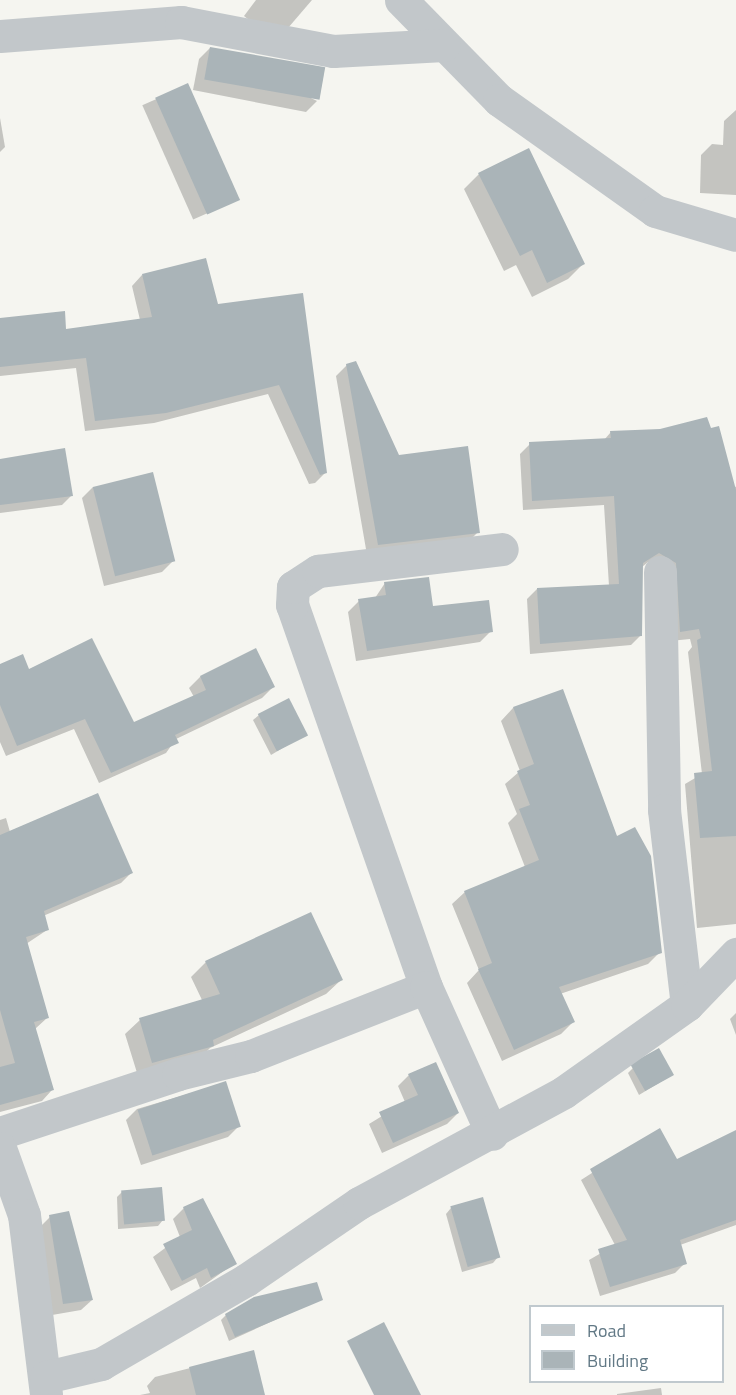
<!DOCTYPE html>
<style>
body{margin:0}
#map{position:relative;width:736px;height:1395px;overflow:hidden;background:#f5f5f0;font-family:"Titillium Web",sans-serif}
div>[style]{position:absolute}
.shadow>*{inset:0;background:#0003;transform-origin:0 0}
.building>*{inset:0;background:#aab4b8;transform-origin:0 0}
.street>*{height:33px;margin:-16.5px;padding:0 16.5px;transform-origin:16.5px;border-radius:16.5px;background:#c2c7ca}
span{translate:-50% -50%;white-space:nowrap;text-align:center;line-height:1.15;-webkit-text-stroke:6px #fff;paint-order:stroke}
.legend{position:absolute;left:529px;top:1305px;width:195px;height:78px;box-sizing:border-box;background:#fff;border:2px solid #c0c9ce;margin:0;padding:8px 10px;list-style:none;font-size:18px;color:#617885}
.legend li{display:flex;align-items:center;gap:12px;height:30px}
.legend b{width:30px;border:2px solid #c0c9ce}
</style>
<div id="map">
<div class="shadow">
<div style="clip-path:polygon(256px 0,312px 0,282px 35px,263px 31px,244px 16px)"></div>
<div style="clip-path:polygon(210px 48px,317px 101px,306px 112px,193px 90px,199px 59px)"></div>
<div style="left:188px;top:85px;width:125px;height:50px;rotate:66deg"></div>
<div style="clip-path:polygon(736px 110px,736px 195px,700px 193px,701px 155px,712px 144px,723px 145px,724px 121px)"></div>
<div style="clip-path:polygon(0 118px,5px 147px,0 152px)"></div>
<div style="clip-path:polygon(479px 174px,583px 264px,568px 279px,532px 297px,516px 265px,504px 271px,464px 189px)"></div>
<div style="clip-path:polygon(142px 275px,217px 306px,302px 295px,326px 472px,315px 483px,309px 484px,268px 394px,154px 423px,85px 431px,76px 368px,0 376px,0 319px,65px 330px,140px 320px,132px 286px)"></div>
<div style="clip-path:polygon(347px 365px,398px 456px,478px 532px,467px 543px,367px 555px,336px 376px)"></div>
<div style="clip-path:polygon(611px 432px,736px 487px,736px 924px,697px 928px,685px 784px,702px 774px,688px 652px,692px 647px,690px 639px,670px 641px,648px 562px,642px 567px,641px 635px,631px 645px,530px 654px,527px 599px,537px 589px,609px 586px,604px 505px,523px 510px,520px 454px,530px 444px,604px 440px)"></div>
<div style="clip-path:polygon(0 460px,71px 496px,62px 505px,0 513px)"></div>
<div style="clip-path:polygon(93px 487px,173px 561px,162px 572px,104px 586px,82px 498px)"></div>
<div style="clip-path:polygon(385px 583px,432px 608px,491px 631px,480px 642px,356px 661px,348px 612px,359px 601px,375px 598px)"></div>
<div style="clip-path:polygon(256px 650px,273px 687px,262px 698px,176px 739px,166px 753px,99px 783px,74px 729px,6px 756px,0 742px,0 665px,28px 671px,133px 724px,194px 697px,189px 688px,200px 677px)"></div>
<div style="clip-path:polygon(562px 691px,660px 952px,648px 964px,560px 994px,573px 1022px,561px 1034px,502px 1061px,467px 983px,479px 970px,452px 904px,465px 892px,525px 867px,508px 823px,517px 814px,505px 784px,520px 771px,501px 721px,513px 708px)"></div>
<div style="clip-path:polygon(259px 715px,306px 734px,271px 755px,253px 720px)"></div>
<div style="clip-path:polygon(6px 818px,10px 832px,131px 873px,121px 883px,43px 916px,47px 930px,26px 944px,47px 1018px,35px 1029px,52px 1090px,42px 1101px,0 1112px,0 820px)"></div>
<div style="clip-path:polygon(206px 962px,341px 980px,326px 994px,210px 1048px,198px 1060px,138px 1076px,125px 1034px,140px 1020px,202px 1000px,191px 977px)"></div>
<div style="clip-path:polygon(736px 1013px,736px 1035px,730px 1019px)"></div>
<div style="clip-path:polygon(633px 1068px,672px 1075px,639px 1095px,628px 1073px)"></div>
<div style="clip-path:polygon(409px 1075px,458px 1113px,447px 1124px,382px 1153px,369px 1124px,405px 1102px,398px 1086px)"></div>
<div style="clip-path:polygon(225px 1083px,239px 1126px,228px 1137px,141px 1165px,126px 1120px,137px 1109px)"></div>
<div style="clip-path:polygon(659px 1130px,676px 1161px,736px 1146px,736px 1225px,680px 1245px,685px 1263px,675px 1273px,600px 1296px,589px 1260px,615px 1245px,581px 1180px)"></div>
<div style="clip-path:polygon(122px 1192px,163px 1220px,158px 1226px,118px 1229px,117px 1197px)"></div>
<div style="clip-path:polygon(184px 1208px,235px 1263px,200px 1288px,196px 1278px,171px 1291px,153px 1257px,180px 1237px,173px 1219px)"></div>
<div style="clip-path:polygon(451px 1208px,498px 1257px,493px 1263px,462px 1272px,446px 1214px)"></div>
<div style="clip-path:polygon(50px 1217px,92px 1300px,81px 1310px,52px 1315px,39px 1228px)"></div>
<div style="clip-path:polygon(321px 1299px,229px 1341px,221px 1320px,226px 1315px)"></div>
<div style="clip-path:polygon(253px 1352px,263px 1395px,140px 1395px,150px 1393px,147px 1386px,155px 1377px)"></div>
<div style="clip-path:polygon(661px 1388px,662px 1395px,617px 1395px,617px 1394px)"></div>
</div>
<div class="building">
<div style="left:210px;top:47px;width:117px;height:33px;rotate:10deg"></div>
<div style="left:188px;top:83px;width:128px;height:36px;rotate:66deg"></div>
<div style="clip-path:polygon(529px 148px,585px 264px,547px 283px,532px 250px,520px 256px,478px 173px)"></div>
<div style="clip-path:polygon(206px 258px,218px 304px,303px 293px,327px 473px,320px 475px,279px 385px,166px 413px,95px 421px,86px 358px,0 367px,0 318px,65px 311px,66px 329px,152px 317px,142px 274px)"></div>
<div style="clip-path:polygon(356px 361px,399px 455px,468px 446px,480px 533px,378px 545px,346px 364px)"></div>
<div style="clip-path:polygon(707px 417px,711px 428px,719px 426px,736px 490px,736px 836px,700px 838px,694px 773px,712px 771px,697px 640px,701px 638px,699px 629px,680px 632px,676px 563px,659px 553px,643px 563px,642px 636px,540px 644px,537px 588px,619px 584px,614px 496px,532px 501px,529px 442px,611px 438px,610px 431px,660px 429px)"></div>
<div style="clip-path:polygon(65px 448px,73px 496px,0 505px,0 459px)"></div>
<div style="left:153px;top:472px;width:92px;height:62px;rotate:76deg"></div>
<div style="clip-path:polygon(429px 577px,433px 606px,489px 600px,493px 632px,367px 651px,358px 599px,386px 595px,384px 582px)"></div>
<div style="clip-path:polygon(92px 638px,134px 722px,206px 690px,200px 676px,256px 648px,275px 687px,175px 735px,179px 743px,111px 773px,85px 719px,17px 746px,0 705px,0 664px,23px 654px,29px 669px)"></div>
<div style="clip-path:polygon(563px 689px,617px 836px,635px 827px,651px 856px,662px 953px,559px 987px,575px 1022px,514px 1050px,478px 969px,492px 963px,464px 891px,539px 860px,519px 809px,530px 805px,517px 771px,534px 764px,513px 707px)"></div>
<div style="left:289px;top:698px;width:42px;height:35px;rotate:63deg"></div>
<div style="clip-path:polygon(98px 793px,133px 873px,44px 911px,49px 930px,26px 937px,49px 1018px,34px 1022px,54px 1090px,0 1105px,0 1067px,15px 1063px,0 1010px,0 835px)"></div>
<div style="clip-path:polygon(311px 912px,343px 980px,213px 1040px,214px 1046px,152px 1063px,139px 1018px,220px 994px,205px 961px)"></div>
<div style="left:659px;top:1048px;width:31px;height:33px;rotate:61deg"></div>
<div style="clip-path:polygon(436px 1062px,459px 1113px,393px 1143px,379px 1112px,418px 1095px,408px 1074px)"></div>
<div style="left:226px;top:1081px;width:48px;height:93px;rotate:72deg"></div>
<div style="clip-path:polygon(660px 1128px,677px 1159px,736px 1130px,736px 1220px,680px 1240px,687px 1264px,610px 1287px,598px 1249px,627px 1240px,590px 1169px)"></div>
<div style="left:162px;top:1187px;width:34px;height:41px;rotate:85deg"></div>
<div style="left:483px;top:1197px;width:63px;height:34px;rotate:74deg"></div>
<div style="clip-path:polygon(203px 1198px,237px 1264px,211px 1278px,207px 1268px,182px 1281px,163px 1244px,192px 1230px,183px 1207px)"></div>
<div style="clip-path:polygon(69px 1211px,93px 1300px,63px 1304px,49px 1215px)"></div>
<div style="clip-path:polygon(317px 1282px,323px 1300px,235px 1337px,225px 1314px,254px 1297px)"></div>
<div style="clip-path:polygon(384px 1322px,421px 1395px,374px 1395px,347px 1341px)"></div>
<div style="clip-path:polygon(254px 1350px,265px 1395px,196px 1395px,189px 1367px)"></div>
</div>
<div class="street">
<div style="left:401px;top:0;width:140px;rotate:45.6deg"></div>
<div style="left:499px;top:100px;width:191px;rotate:35.4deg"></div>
<div style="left:655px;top:211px;width:84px;rotate:16.5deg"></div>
<div style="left:0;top:36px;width:182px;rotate:-4.4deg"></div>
<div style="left:181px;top:22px;width:155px;rotate:10.8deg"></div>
<div style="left:333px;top:51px;width:111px;rotate:-3.1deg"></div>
<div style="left:660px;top:572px;width:238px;rotate:89deg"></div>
<div style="left:664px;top:810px;width:196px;rotate:83.3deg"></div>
<div style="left:426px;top:987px;width:405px;rotate:-109.3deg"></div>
<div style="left:292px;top:605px;width:18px;rotate:-87deg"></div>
<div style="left:293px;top:587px;width:30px;rotate:-33deg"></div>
<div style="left:318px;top:571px;width:185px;rotate:-6.8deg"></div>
<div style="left:0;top:1133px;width:188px;rotate:-18.3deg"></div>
<div style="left:178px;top:1074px;width:75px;rotate:-13.9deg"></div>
<div style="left:251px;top:1056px;width:188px;rotate:-21.5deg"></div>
<div style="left:426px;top:987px;width:161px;rotate:65.8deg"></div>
<div style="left:0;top:1148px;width:71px;rotate:70.3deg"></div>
<div style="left:24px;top:1215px;width:181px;rotate:83deg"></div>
<div style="left:46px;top:1377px;width:57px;rotate:-13.3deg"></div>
<div style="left:101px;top:1364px;width:168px;rotate:-30.1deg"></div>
<div style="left:246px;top:1280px;width:137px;rotate:-34.3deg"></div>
<div style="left:359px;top:1203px;width:233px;rotate:-28.4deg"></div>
<div style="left:564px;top:1092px;width:151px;rotate:-35.3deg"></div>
<div style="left:687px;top:1005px;width:71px;rotate:-46.1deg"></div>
</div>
<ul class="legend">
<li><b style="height:8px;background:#c2c7ca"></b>Road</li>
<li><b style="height:16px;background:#aab4b8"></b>Building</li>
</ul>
</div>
